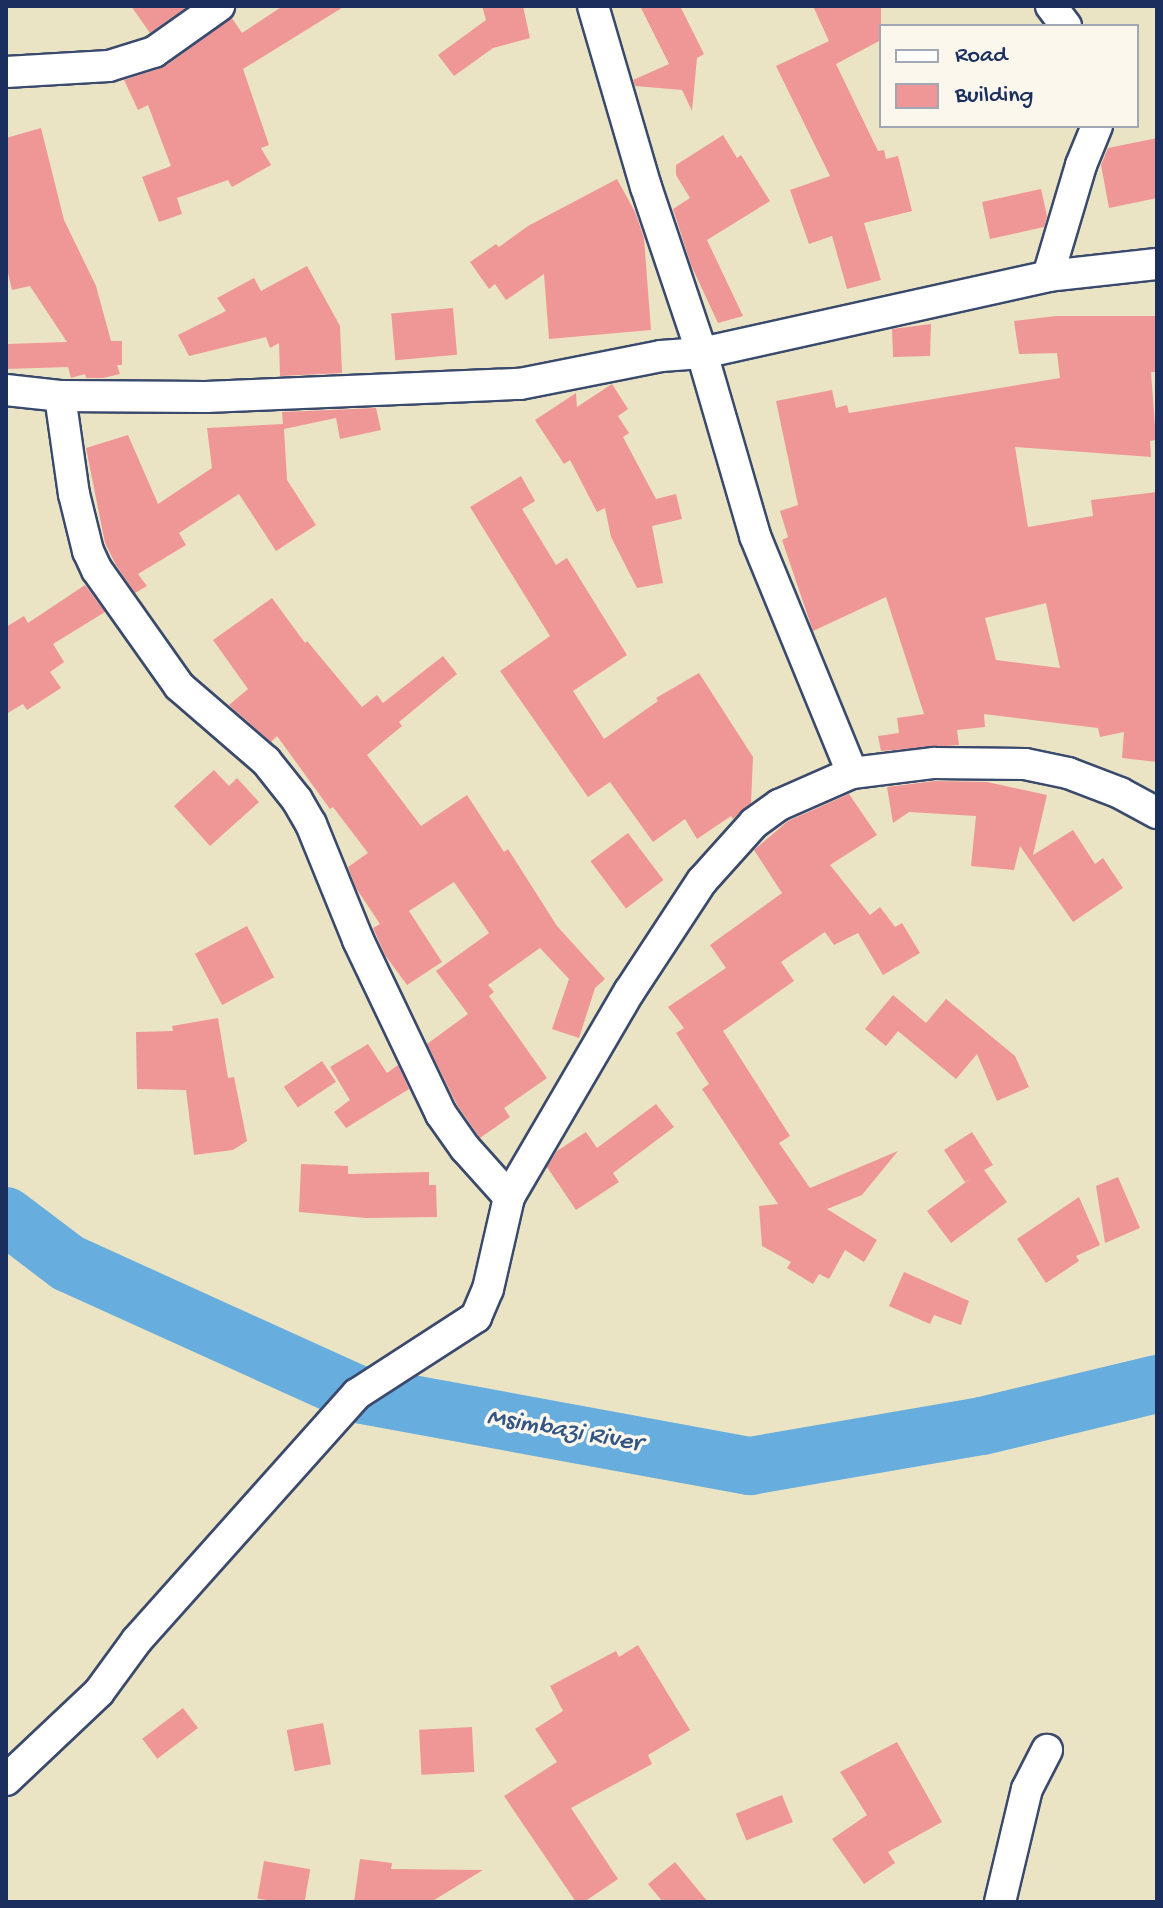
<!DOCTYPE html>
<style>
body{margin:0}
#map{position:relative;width:1163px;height:1908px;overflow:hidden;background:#ebe4c4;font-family:"Gochi Hand",sans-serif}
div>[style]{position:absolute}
.river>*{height:58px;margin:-29px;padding:0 29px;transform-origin:29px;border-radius:29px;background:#67addd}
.building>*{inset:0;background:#ef9796;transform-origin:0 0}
.roads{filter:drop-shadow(2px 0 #3a4a6d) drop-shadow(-2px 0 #3a4a6d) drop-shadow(0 2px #3a4a6d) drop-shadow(0 -2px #3a4a6d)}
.street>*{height:30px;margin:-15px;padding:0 15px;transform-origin:15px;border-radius:15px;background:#fff}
span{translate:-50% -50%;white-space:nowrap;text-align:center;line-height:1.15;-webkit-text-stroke:7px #fbf7ec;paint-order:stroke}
.water-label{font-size:26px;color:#325584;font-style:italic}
.frame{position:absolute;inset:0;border:8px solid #1b2f5e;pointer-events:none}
.legend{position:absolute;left:879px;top:24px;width:260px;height:104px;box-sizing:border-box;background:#fbf7ec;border:2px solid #a1a7b3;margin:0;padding:10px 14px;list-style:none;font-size:24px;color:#1b2f5e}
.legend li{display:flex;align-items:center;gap:16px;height:40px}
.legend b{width:40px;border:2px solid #a1a7b3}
</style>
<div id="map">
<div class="river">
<div style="left:6px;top:1216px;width:78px;rotate:37.2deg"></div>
<div style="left:68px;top:1263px;width:317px;rotate:24.4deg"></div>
<div style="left:357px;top:1394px;width:400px;rotate:10.4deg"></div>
<div style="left:750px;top:1466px;width:235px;rotate:-9.8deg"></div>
<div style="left:982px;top:1426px;width:180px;rotate:-13.5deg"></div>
</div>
<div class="building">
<div style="clip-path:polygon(131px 6px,188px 6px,150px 33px)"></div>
<div style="clip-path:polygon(283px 6px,345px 6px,243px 69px,269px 145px,261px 148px,271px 165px,232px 187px,228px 180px,177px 198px,182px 214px,159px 222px,142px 177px,171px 166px,148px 105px,138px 110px,124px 80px,164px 67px,232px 18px,242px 33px)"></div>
<div style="clip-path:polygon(482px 6px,523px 6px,530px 38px,493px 48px,454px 76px,438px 55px,486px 20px)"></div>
<div style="clip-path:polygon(640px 6px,680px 6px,704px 54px,697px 58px,692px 111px,682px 90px,635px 86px,633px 80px,669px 64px)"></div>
<div style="clip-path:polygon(813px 6px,881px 6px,881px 40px,836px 64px,878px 151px,884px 150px,886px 159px,898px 156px,912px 211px,864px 223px,881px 280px,847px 289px,832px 236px,809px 244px,790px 190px,830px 176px,776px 66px,829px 41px)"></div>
<div style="clip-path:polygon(41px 128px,64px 220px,96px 286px,111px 341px,122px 341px,122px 365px,117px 365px,120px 374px,103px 378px,86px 378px,85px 374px,71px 378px,68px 367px,6px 369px,6px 344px,67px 342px,30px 286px,12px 290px,6px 265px,6px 138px)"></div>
<div style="clip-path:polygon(723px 135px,737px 158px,741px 155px,770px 201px,707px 240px,743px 316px,718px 323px,691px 265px,673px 209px,690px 198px,676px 175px,676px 165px)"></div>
<div style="clip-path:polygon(1157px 138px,1157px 198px,1109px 208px,1101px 165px,1108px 148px)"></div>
<div style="clip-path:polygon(617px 179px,635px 212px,644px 238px,651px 330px,549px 339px,544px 274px,506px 300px,495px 284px,489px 289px,470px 262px,496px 244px,499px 247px,528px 226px)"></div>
<div style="clip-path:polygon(1041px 189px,1047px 216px,1044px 227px,990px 239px,982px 202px)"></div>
<div style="clip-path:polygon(307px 266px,340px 326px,342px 373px,280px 376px,279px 343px,270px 348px,266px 337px,189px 356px,178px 335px,226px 311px,217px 298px,254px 278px,261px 291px)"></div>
<div style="left:453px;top:308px;width:47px;height:62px;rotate:85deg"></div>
<div style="clip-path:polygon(evenodd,1056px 316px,1157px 316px,1157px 372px,1151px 372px,1156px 440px,1150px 441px,1151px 457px,1015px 447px,1028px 527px,1093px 516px,1091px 500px,1157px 492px,1157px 762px,1122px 758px,1124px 732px,1100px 737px,1098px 728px,984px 714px,985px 727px,957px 730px,959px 745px,881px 751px,878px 736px,899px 733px,897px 718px,924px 714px,886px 597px,813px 631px,782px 540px,788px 537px,780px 511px,798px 505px,776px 401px,832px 390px,836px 408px,847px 405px,849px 413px,1060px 378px,1057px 353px,1019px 354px,1014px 321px,1056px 316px,1046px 603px,1060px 668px,996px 660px,985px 618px,1046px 603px)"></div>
<div style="clip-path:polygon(931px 324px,930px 356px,893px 357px,892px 329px)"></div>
<div style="clip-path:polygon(612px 384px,628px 409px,618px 416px,629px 433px,623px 437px,656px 499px,676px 494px,682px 519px,652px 526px,663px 583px,637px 588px,611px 537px,605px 508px,597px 512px,570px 460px,564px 464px,535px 420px,576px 393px,577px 407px)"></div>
<div style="clip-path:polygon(376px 408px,381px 430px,340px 439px,336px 418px,284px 429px,287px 480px,316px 525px,276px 551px,239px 494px,179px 533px,186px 545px,138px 574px,147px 586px,135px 593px,116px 565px,105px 543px,86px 448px,128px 435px,158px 504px,212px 468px,207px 428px,283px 424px,282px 412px)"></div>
<div style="clip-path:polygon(521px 476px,535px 501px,522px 509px,556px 565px,567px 558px,627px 655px,573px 691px,604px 739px,658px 701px,656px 698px,699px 673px,753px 757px,751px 803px,733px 819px,731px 816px,697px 839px,685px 819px,653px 842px,610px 782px,588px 797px,500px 671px,550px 636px,470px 507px)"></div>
<div style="clip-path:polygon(85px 585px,105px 612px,53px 644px,64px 662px,50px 672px,61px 688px,27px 710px,23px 704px,6px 714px,6px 627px,24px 616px,28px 623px)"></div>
<div style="clip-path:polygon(272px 598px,305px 643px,307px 641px,362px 707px,377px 695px,383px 703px,443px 656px,457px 674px,399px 722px,402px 726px,367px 755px,421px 826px,467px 795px,504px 852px,508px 849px,557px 926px,605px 979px,595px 988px,579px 1038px,552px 1029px,569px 979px,540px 948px,488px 985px,494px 992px,489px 996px,547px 1078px,504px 1108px,510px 1117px,480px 1138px,457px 1105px,427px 1044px,468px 1014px,436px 971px,489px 933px,454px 882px,409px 911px,442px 962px,407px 985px,385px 955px,373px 928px,380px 924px,356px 888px,348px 867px,368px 853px,333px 807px,330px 809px,277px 736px,271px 742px,229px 705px,248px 689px,213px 640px)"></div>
<div style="clip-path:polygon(214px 770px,229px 786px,237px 778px,259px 802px,210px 846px,174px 806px)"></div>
<div style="clip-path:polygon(935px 781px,987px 782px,1047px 795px,1033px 855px,1073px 830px,1095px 864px,1103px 858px,1123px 888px,1073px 922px,1020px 846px,1014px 870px,971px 866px,976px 816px,909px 812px,893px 823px,887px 787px)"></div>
<div style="clip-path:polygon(849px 794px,877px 835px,830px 865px,870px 915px,880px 907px,895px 927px,902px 923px,920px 953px,883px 975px,858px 933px,834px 945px,825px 932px,781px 962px,794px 981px,723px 1031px,790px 1136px,779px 1143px,810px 1188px,898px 1151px,862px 1195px,827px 1209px,877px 1240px,864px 1262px,845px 1250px,829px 1279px,819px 1274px,813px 1284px,787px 1268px,791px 1262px,762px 1246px,759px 1206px,778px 1204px,702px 1089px,709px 1084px,676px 1033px,684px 1028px,668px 1007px,726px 968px,710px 945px,782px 893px,754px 850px,788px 821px)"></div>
<div style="left:628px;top:833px;width:59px;height:47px;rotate:53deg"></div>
<div style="left:247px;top:926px;width:58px;height:59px;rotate:62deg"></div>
<div style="clip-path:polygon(893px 995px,926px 1023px,946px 999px,1015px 1056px,1029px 1087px,997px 1101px,977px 1054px,956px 1079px,898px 1031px,886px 1046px,865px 1029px)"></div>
<div style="clip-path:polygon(218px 1018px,228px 1078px,234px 1077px,247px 1141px,233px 1150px,194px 1155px,186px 1090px,137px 1089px,136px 1032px,173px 1031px,172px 1026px)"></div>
<div style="clip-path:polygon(368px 1044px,387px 1073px,398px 1065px,409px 1089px,346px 1128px,334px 1112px,350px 1100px,330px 1067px)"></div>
<div style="left:322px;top:1061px;width:25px;height:46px;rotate:56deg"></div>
<div style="clip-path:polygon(656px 1104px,674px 1127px,613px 1173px,619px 1182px,576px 1210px,547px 1167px,557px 1151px,586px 1132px,597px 1148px)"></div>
<div style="clip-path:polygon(972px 1132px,993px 1165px,984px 1170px,1007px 1202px,951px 1243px,927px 1211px,970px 1179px,965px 1182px,944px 1150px)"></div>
<div style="clip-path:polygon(301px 1164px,348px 1166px,348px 1174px,429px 1172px,429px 1185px,436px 1185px,437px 1217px,366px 1218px,299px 1212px)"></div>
<div style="clip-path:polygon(1118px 1177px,1140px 1228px,1105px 1243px,1096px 1186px)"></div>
<div style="clip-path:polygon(1079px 1197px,1100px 1245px,1076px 1256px,1079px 1261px,1046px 1283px,1017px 1239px)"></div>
<div style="clip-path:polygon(904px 1272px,969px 1301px,961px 1325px,934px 1315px,930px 1324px,889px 1306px)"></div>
<div style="clip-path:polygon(638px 1645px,690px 1730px,648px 1755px,652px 1764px,571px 1808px,618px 1879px,584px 1902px,576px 1902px,504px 1796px,557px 1762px,535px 1729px,563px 1711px,550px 1686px,616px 1651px,619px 1657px)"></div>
<div style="left:183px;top:1708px;width:25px;height:51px;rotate:53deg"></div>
<div style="left:323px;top:1723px;width:42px;height:37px;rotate:79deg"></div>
<div style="left:472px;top:1727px;width:45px;height:53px;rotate:87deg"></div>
<div style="clip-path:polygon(897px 1742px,942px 1822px,888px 1852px,895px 1863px,864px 1884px,832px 1839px,867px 1815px,840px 1772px)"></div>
<div style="left:782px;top:1795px;width:29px;height:50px;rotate:68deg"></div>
<div style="clip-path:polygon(360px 1859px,392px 1863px,391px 1869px,483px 1870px,431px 1902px,354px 1902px)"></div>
<div style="left:264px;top:1861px;width:47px;height:38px;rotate:10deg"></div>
<div style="clip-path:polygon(675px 1862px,708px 1902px,663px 1902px,648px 1884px)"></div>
</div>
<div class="roads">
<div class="street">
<div style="left:593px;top:6px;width:189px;rotate:73.7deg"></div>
<div style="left:646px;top:187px;width:175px;rotate:71.4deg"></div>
<div style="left:702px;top:353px;width:191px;rotate:73.8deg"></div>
<div style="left:755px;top:536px;width:256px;rotate:67.7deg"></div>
<div style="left:1051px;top:6px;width:25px;rotate:53deg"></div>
<div style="left:6px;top:72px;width:103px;rotate:-3.3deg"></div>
<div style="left:109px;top:66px;width:47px;rotate:-17.3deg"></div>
<div style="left:154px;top:52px;width:80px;rotate:-35.3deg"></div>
<div style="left:1048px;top:276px;width:116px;rotate:-73.4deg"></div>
<div style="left:1081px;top:165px;width:42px;rotate:-67.7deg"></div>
<div style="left:6px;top:390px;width:54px;rotate:6.3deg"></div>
<div style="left:60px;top:396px;width:146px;rotate:0.4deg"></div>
<div style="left:206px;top:397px;width:314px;rotate:-2.4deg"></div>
<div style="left:520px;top:384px;width:144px;rotate:-11.2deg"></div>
<div style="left:661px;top:356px;width:41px;rotate:-4.2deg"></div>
<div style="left:702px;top:353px;width:354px;rotate:-12.5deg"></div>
<div style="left:1048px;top:276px;width:110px;rotate:-6.3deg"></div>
<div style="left:60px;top:396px;width:99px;rotate:81.9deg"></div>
<div style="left:74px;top:494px;width:59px;rotate:76.2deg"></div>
<div style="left:88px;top:551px;width:21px;rotate:65deg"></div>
<div style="left:97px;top:570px;width:142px;rotate:54.7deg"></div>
<div style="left:179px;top:686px;width:115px;rotate:40.8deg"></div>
<div style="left:266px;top:761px;width:50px;rotate:51.5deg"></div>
<div style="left:297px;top:800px;width:28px;rotate:60deg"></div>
<div style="left:311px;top:824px;width:125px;rotate:67.9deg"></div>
<div style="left:358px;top:940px;width:193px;rotate:64.5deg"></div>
<div style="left:441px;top:1114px;width:42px;rotate:54.8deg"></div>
<div style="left:465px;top:1148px;width:66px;rotate:48.1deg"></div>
<div style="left:6px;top:1780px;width:128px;rotate:-43.4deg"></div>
<div style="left:99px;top:1692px;width:64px;rotate:-53.8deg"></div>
<div style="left:137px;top:1640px;width:330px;rotate:-48.2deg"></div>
<div style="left:357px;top:1394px;width:142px;rotate:-32.9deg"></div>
<div style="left:476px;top:1317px;width:30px;rotate:-67deg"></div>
<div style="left:488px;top:1289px;width:94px;rotate:-77.1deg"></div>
<div style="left:509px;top:1197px;width:238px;rotate:-59.7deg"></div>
<div style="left:629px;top:992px;width:133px;rotate:-56.7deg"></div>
<div style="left:702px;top:881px;width:78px;rotate:-48.1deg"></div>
<div style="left:754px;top:823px;width:31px;rotate:-36deg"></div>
<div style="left:779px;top:805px;width:80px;rotate:-23.7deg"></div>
<div style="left:852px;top:773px;width:83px;rotate:-7deg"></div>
<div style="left:934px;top:763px;width:91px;rotate:0.6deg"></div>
<div style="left:1025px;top:764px;width:44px;rotate:11.8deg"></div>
<div style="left:1068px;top:773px;width:56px;rotate:21deg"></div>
<div style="left:1120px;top:793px;width:42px;rotate:28.4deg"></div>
<div style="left:1000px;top:1902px;width:116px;rotate:-76.6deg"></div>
<div style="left:1027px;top:1789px;width:44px;rotate:-62.9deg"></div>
</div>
</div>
<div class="water-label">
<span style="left:564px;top:1432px;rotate:10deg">Msimbazi River</span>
</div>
<div class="frame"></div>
<ul class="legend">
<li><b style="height:10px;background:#fff"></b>Road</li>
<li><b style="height:22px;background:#ef9796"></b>Building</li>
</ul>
</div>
